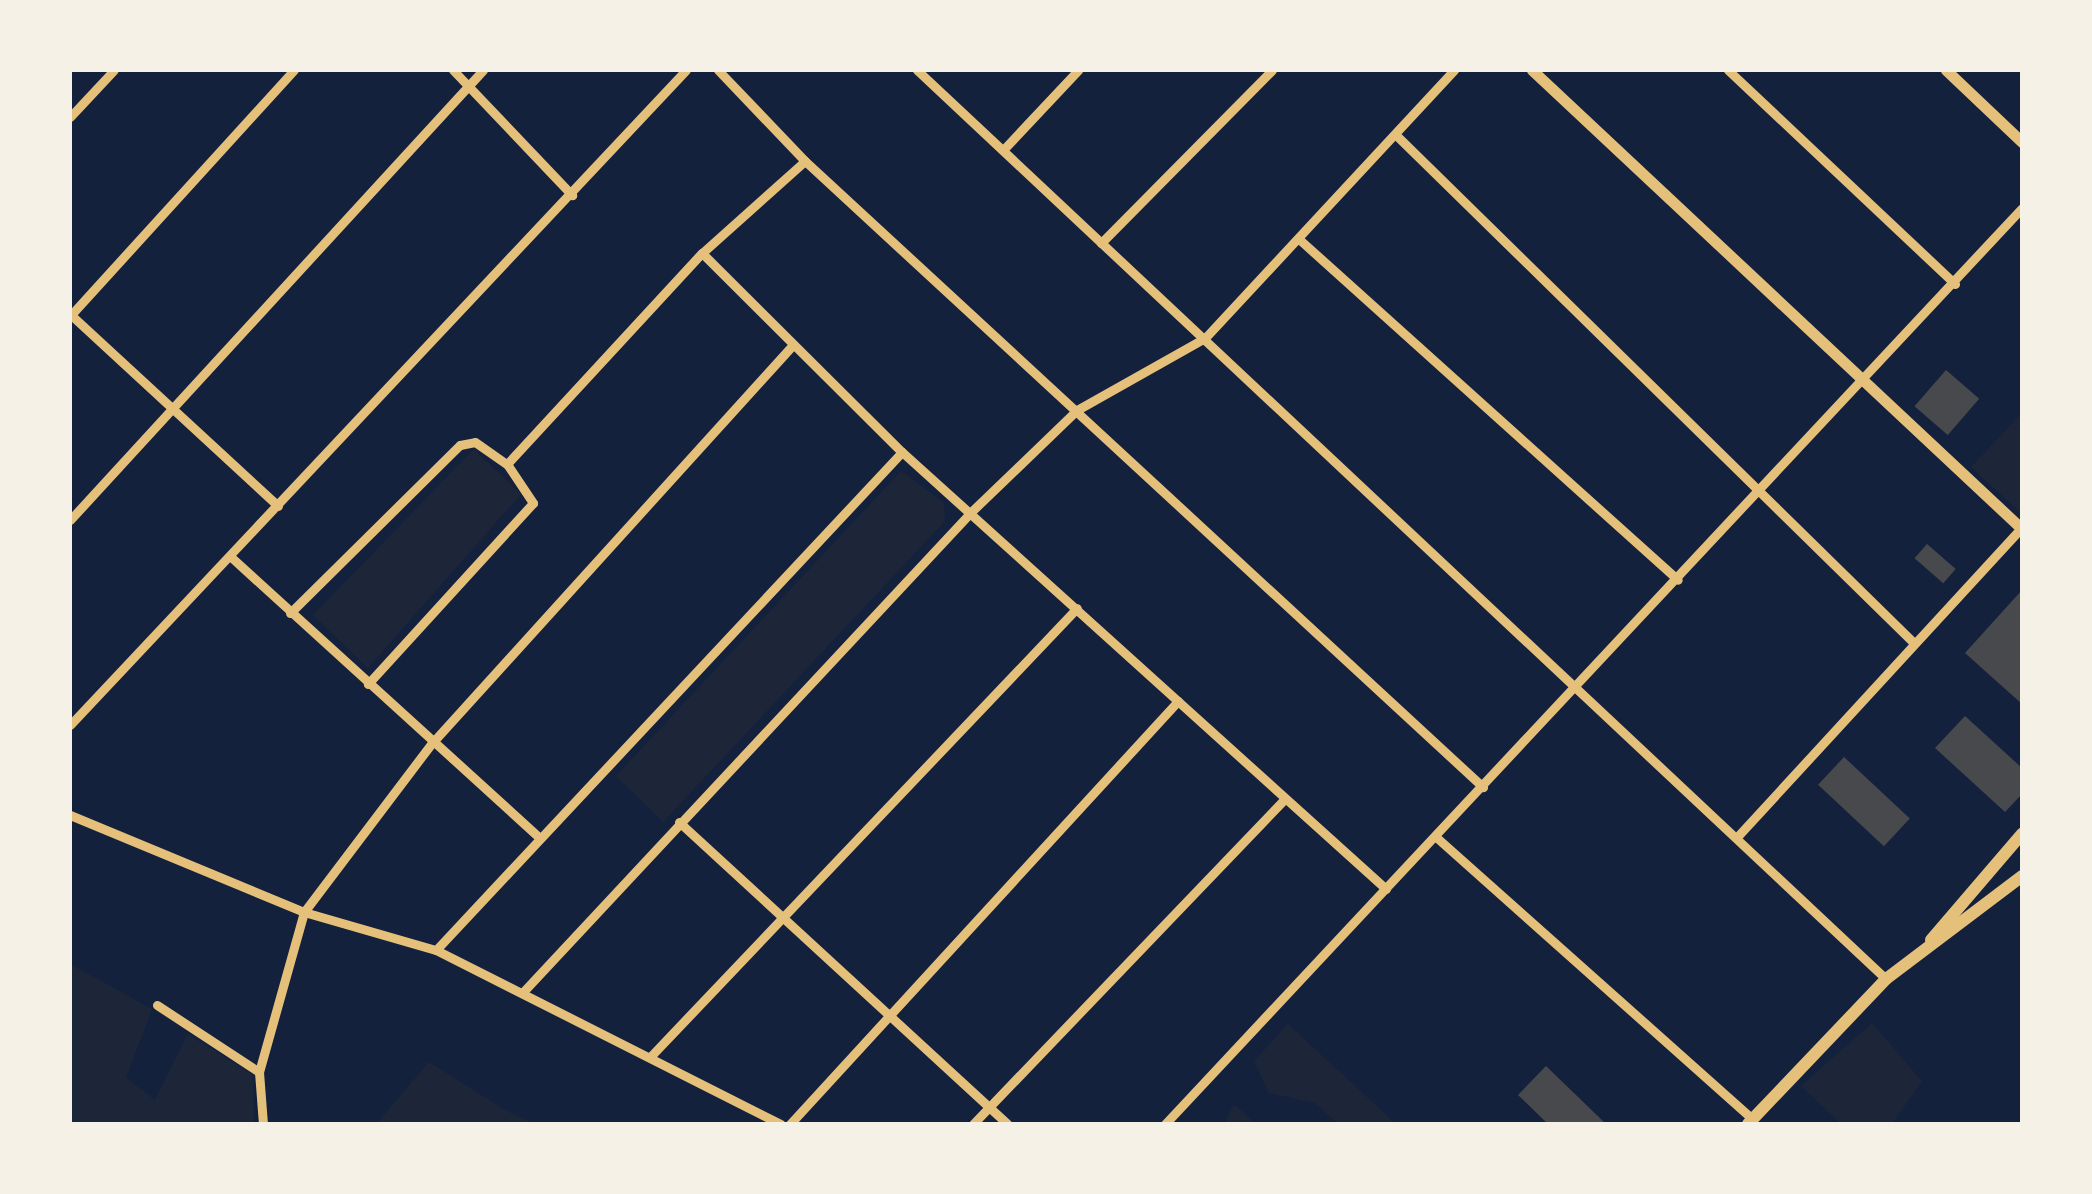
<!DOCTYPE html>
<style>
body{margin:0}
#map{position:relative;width:2092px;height:1194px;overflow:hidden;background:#14213d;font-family:"Roboto Serif",serif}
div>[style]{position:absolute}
.green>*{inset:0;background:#1d2539}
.building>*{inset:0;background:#48494c;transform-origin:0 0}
.minor>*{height:9px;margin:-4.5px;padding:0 4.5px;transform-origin:4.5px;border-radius:4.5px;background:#e5c07b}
.tertiary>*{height:11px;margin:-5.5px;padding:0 5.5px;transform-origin:5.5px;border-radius:5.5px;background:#e5c07b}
.secondary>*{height:12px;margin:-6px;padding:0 6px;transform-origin:6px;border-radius:6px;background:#e5c07b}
span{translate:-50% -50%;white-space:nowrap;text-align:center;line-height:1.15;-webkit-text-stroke:10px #f6f1e7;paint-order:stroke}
.frame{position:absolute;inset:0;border:72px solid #f6f1e7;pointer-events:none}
</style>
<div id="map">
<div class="green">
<div style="clip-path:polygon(2022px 413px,2022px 514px,1971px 467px)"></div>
<div style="clip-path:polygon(474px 449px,521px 494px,368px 668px,313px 615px)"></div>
<div style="clip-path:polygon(901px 471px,944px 503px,945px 521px,663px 822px,616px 776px)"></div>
<div style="clip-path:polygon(70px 964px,152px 1009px,126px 1078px,155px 1100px,188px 1034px,253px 1075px,254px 1124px,70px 1124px)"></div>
<div style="clip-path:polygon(1872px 1023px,1922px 1081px,1892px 1124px,1841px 1124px,1801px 1086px)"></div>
<div style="clip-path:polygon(1288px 1024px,1396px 1124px,1338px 1124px,1315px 1103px,1269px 1093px,1254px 1061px)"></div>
<div style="clip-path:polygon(429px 1062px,505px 1110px,535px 1124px,376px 1124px)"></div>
<div style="clip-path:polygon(1234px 1104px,1254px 1122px,1255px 1124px,1224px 1124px)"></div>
</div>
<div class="building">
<div style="left:1946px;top:370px;width:44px;height:48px;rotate:41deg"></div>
<div style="left:1927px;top:544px;width:38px;height:19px;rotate:41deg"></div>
<div style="clip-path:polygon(2022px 590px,2022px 704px,1965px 653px)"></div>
<div style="clip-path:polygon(1965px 716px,2022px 768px,2022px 794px,2005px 812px,1935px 748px)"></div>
<div style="left:1844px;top:757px;width:90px;height:38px;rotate:43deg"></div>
<div style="clip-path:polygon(1546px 1066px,1606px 1124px,1548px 1124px,1518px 1095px)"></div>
</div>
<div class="minor">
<div style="left:453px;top:70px;width:173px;rotate:46.4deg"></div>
<div style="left:718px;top:70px;width:126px;rotate:46.3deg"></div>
<div style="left:805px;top:161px;width:923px;rotate:42.72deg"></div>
<div style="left:917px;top:70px;width:1329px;rotate:43.17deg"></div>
<div style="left:1728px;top:70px;width:312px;rotate:43.3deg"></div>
<div style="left:70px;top:117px;width:64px;rotate:-46.9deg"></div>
<div style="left:1397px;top:136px;width:724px;rotate:44.44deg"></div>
<div style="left:1003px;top:150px;width:110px;rotate:-46.8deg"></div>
<div style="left:1300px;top:240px;width:508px;rotate:41.97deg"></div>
<div style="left:1101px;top:243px;width:243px;rotate:-45.3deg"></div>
<div style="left:702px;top:253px;width:282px;rotate:44.9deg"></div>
<div style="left:902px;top:452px;width:652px;rotate:42.08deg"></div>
<div style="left:70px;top:314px;width:283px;rotate:42.7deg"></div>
<div style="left:70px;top:316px;width:333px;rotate:-47.7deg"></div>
<div style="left:507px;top:464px;width:287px;rotate:-47.3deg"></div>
<div style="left:702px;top:253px;width:138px;rotate:-41.8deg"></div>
<div style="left:70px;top:520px;width:611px;rotate:-47.45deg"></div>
<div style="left:231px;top:557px;width:415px;rotate:42.3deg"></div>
<div style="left:290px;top:613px;width:239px;rotate:-44.7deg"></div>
<div style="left:460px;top:445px;width:15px;rotate:-11deg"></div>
<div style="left:475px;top:442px;width:39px;rotate:35deg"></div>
<div style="left:507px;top:464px;width:47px;rotate:56.3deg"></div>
<div style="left:533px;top:503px;width:245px;rotate:132.4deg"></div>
<div style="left:70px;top:725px;width:899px;rotate:-46.76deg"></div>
<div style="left:70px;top:815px;width:253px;rotate:22.5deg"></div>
<div style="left:304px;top:912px;width:137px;rotate:16.1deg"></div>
<div style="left:436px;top:950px;width:386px;rotate:26.8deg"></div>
<div style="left:679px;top:822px;width:446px;rotate:42.6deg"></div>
<div style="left:1436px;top:837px;width:424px;rotate:41.7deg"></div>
<div style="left:1737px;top:837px;width:420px;rotate:-47.4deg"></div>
<div style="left:436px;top:950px;width:682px;rotate:-46.9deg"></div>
<div style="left:523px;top:992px;width:657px;rotate:-46.97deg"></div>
<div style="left:971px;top:512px;width:147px;rotate:-43.9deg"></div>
<div style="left:1077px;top:410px;width:147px;rotate:-29.4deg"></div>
<div style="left:1205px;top:338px;width:366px;rotate:-47.1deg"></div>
<div style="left:157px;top:1005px;width:122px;rotate:33.3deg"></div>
<div style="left:651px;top:1056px;width:618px;rotate:-46.44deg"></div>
<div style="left:263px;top:1124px;width:52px;rotate:-94.4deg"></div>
<div style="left:259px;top:1072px;width:166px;rotate:-74.3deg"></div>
<div style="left:304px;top:912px;width:212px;rotate:-52.9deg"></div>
<div style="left:432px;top:743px;width:535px;rotate:-47.81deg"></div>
<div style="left:790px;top:1124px;width:574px;rotate:-47.47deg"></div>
<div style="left:973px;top:1124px;width:448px;rotate:-46.2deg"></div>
<div style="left:1165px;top:1124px;width:1254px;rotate:-46.91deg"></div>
</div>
<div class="tertiary">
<div style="left:1532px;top:70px;width:671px;rotate:43.13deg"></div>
<div style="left:1946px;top:70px;width:105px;rotate:43.5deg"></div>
</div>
<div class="secondary">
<div style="left:1931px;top:940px;width:140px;rotate:-49.4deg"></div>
<div style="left:1748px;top:1124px;width:200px;rotate:-46.4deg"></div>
<div style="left:1886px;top:979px;width:171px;rotate:-37.1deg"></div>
</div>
<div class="frame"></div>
</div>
